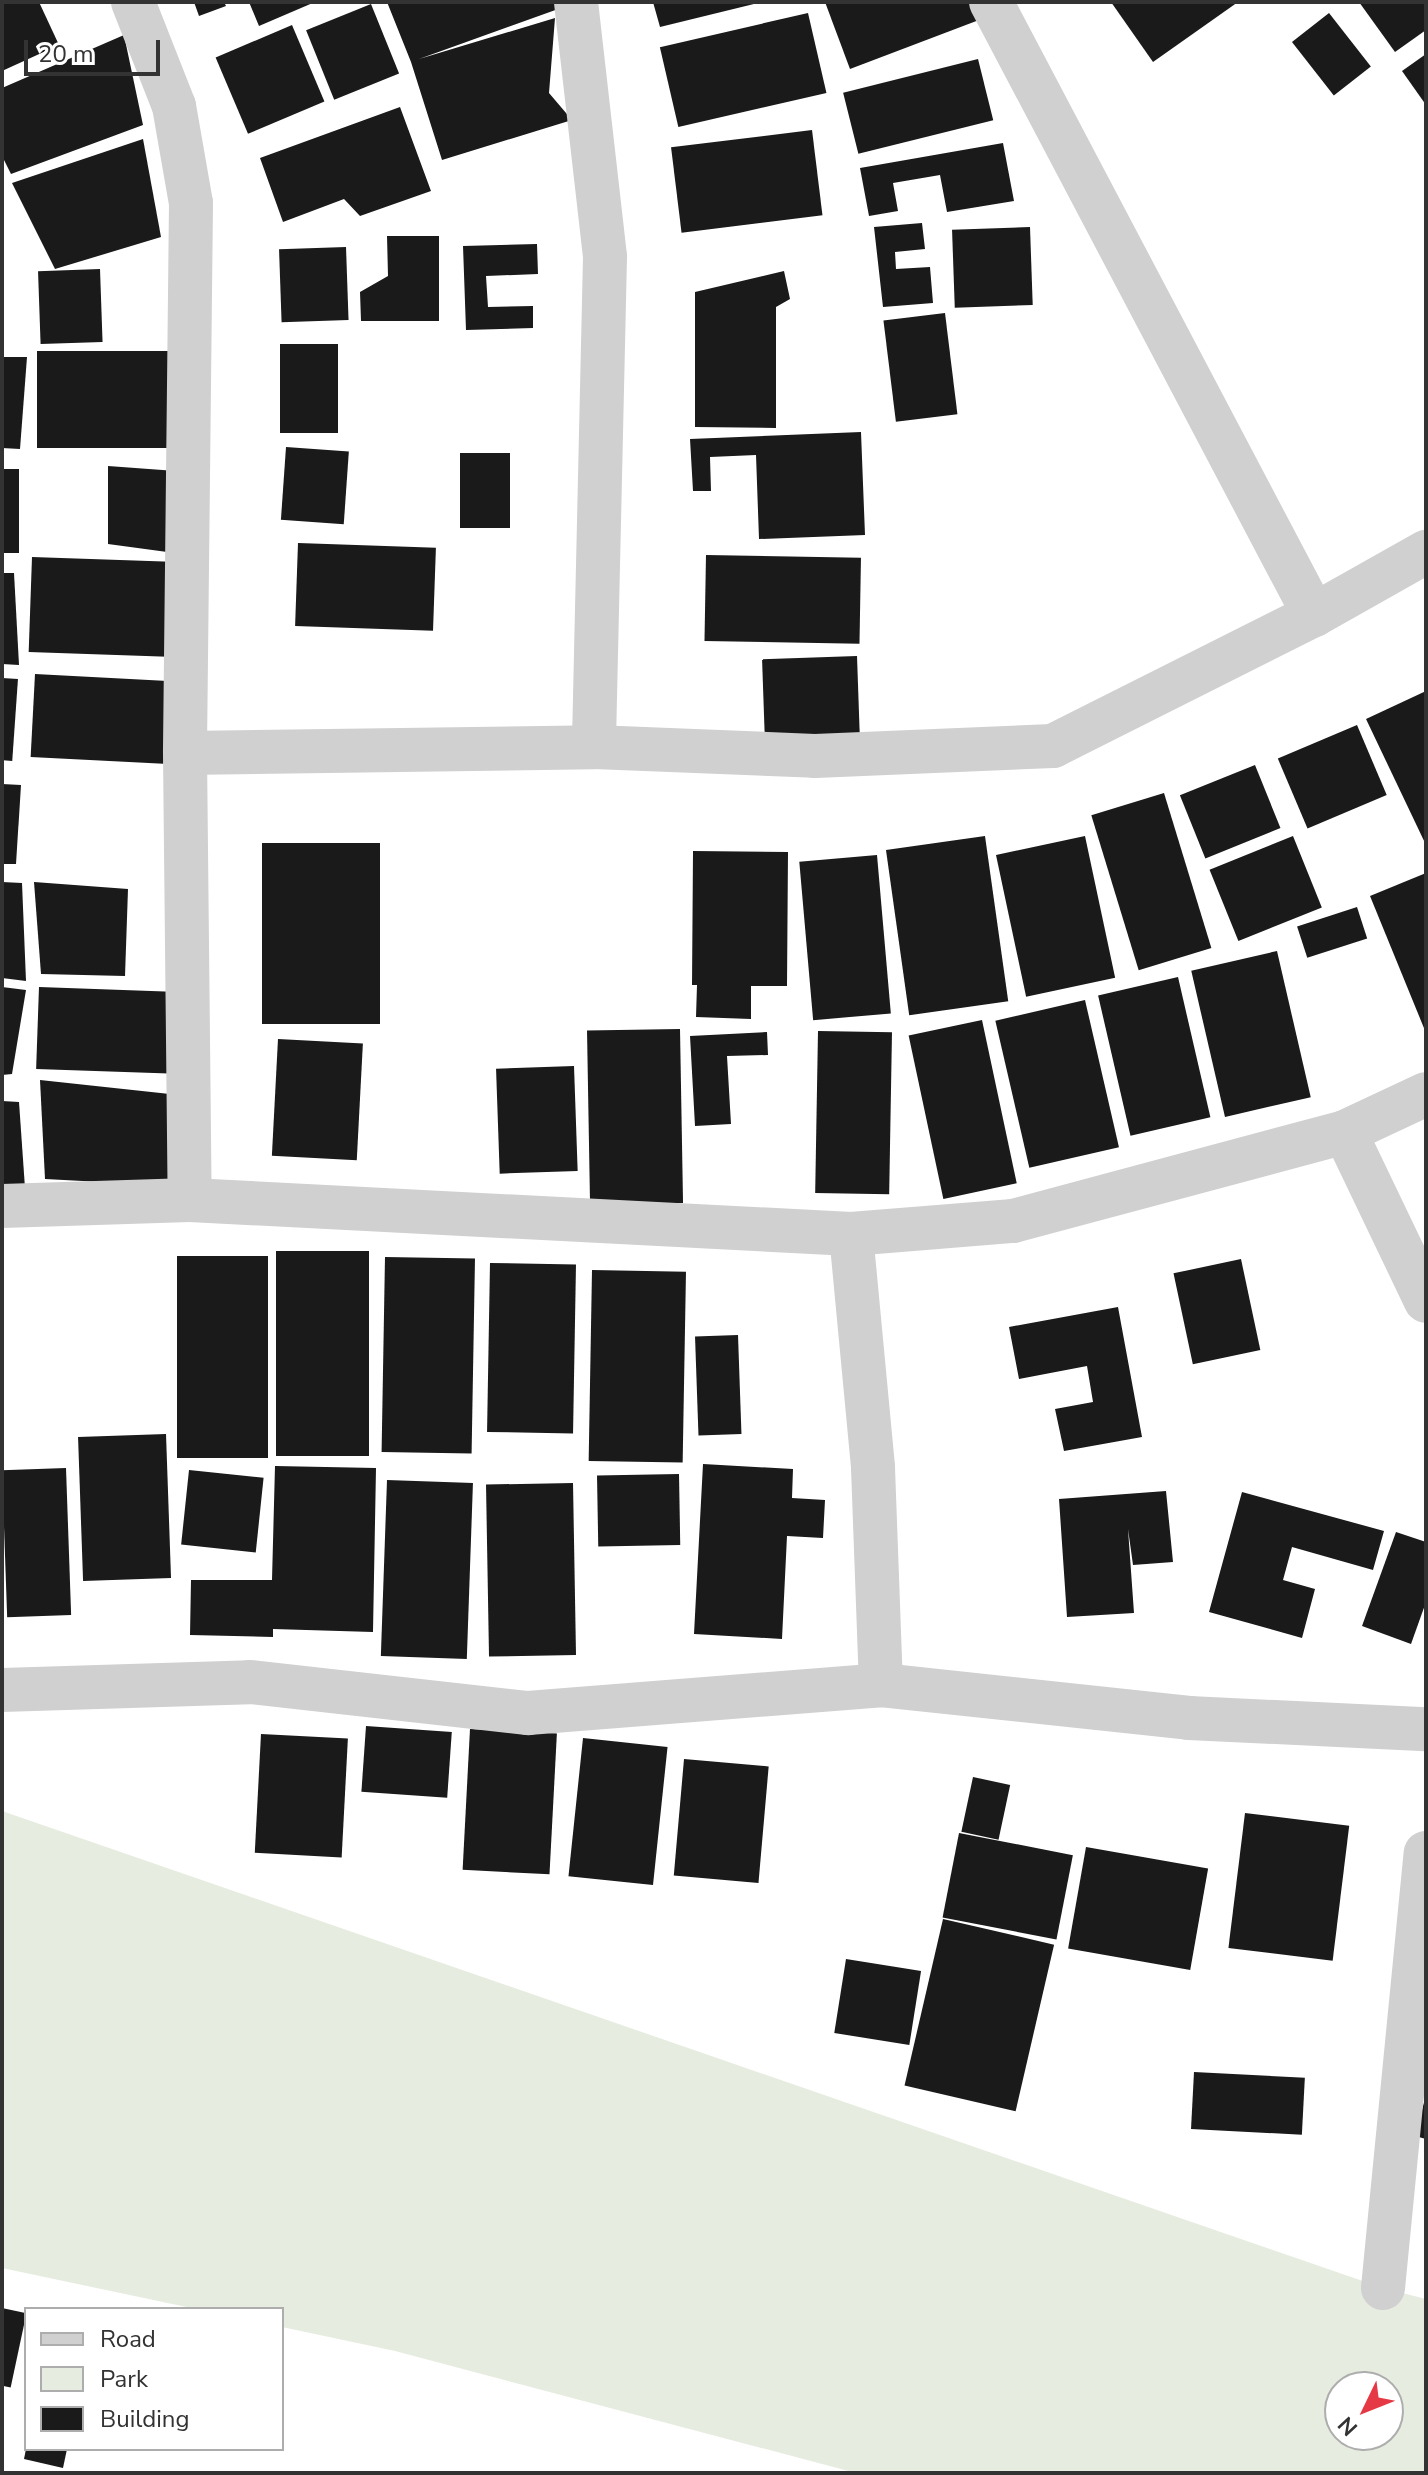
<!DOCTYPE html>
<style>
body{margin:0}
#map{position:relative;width:1428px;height:2475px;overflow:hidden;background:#fff;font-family:"Nunito Sans",sans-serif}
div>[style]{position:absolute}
.green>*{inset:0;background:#e6ecdf}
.building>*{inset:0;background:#1a1a1a;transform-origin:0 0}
.minor>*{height:44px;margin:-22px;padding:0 22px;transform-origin:22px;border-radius:22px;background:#d0d0d0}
span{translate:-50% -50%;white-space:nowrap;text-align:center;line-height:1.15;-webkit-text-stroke:8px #fff;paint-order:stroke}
.frame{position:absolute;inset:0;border:4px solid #333;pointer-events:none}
.legend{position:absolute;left:24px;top:2307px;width:260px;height:144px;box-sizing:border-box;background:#fff;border:2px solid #adadad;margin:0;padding:10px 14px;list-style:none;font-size:24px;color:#333}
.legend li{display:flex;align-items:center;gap:16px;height:40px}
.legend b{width:40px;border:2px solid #adadad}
.north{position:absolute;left:1324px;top:2371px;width:80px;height:80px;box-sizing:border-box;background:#fff;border:2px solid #adadad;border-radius:50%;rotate:227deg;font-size:22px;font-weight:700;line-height:32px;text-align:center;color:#333}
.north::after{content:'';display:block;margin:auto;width:28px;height:36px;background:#e63946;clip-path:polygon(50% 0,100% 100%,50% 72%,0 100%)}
.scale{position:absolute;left:24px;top:40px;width:136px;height:36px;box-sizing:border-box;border:4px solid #333;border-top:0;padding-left:10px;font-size:24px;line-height:28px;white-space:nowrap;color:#333;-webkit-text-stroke:6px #fff;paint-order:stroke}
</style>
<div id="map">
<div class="green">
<div style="clip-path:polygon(evenodd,2px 1811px,1383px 2288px,1426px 2299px,1426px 2473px,856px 2473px,395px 2351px,282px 2327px,282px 2309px,196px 2309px,2px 2268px,2px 1811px,1340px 2387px,1388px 2387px,1388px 2435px,1340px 2435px,1340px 2387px)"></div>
</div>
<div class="building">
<div style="clip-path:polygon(2px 2px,39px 2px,59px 45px,2px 71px)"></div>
<div style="clip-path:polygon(194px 2px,224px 2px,226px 6px,199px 16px)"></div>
<div style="clip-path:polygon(249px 2px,315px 2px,259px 26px)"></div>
<div style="clip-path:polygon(387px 2px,558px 2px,561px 8px,419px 59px,555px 18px,549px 93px,572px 120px,442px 160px,411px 62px)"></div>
<div style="clip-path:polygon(653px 2px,758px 2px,758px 3px,660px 27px)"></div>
<div style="clip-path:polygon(825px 2px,973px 2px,979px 20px,850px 69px)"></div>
<div style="clip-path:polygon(1111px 2px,1238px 2px,1153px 62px)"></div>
<div style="clip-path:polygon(1359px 2px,1426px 2px,1426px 30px,1395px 52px)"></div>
<div style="left:371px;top:4px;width:75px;height:70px;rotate:68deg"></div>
<div style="left:808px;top:13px;width:82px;height:152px;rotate:77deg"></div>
<div style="left:1329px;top:13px;width:68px;height:47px;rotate:52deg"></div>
<div style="left:292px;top:25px;width:83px;height:83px;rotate:67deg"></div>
<div style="clip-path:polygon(124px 35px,143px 125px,11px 174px,2px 156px,2px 88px)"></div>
<div style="clip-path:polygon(1426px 54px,1426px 105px,1402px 71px)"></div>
<div style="left:978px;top:59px;width:63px;height:139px;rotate:76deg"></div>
<div style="clip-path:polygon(400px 107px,431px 191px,360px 216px,344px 199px,283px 222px,260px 158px)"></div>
<div style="left:812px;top:130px;width:86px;height:142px;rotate:83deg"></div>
<div style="clip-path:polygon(143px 139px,161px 237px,55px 269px,12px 183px)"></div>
<div style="clip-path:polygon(1003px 143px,1014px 201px,947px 212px,940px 175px,893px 183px,898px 211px,869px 216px,860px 168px)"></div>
<div style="clip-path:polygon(922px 223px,925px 249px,895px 252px,896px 269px,930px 267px,933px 303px,883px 307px,874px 227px)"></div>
<div style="left:1030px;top:227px;width:78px;height:78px;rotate:88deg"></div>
<div style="clip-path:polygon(387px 236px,439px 236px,439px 321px,361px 321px,360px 292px,388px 276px)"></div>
<div style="clip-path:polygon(537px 244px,538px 274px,486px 276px,488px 307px,533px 306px,533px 328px,466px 330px,463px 246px)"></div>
<div style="left:346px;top:247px;width:73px;height:67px;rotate:88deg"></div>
<div style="left:100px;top:269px;width:73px;height:62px;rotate:88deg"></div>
<div style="clip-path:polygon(784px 271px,790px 299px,776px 307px,776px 428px,695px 427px,695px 292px)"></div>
<div style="left:945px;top:313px;width:102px;height:62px;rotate:83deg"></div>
<div style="left:280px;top:344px;width:58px;height:89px"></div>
<div style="left:37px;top:351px;width:140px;height:97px"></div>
<div style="clip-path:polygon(2px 357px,27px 357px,20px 449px,2px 448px)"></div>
<div style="clip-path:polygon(861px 432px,865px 535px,759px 539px,756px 455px,710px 457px,711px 491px,693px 491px,690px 439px)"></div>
<div style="left:286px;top:447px;width:63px;height:73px;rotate:4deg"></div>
<div style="left:460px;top:453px;width:50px;height:75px"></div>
<div style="clip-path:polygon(108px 466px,176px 471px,182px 554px,108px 544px)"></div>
<div style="left:2px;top:469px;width:17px;height:84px"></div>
<div style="left:298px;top:543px;width:138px;height:83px;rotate:2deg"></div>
<div style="left:706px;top:555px;width:155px;height:86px;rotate:1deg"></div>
<div style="left:32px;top:557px;width:139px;height:95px;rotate:2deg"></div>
<div style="clip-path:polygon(2px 573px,14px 573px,19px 665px,2px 664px)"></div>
<div style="left:857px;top:656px;width:81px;height:95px;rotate:88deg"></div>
<div style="left:35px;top:674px;width:133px;height:83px;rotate:3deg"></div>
<div style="left:2px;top:678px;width:16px;height:82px;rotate:4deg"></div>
<div style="clip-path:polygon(1426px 691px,1426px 845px,1366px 719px)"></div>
<div style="left:1357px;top:725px;width:76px;height:86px;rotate:67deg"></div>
<div style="left:1255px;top:765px;width:68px;height:81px;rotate:68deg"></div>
<div style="clip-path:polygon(2px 784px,21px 785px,16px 864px,2px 864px)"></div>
<div style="left:1164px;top:793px;width:162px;height:76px;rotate:73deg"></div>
<div style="left:985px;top:836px;width:167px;height:100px;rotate:82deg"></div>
<div style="left:1085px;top:836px;width:145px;height:91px;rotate:78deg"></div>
<div style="left:1293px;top:836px;width:77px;height:90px;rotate:68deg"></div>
<div style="left:262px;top:843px;width:118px;height:181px"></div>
<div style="clip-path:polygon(693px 851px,788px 852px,787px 986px,751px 986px,751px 1019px,696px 1017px,697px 985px,692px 985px)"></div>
<div style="left:877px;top:855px;width:159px;height:78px;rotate:85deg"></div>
<div style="clip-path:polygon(1426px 873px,1426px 1033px,1370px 896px)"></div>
<div style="clip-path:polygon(2px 882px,22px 883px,26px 981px,2px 978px)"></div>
<div style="clip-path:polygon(34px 882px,128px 889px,125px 976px,41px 974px)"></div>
<div style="left:1357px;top:907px;width:33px;height:63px;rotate:72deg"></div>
<div style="left:1277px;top:951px;width:150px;height:88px;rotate:77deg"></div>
<div style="left:1178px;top:977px;width:144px;height:82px;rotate:77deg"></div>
<div style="clip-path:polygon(2px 987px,26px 990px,12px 1074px,2px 1075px)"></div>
<div style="left:39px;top:987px;width:140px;height:82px;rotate:2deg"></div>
<div style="left:1085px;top:1000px;width:151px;height:92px;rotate:77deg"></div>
<div style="left:982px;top:1020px;width:167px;height:75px;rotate:78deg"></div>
<div style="left:680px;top:1029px;width:174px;height:93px;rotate:89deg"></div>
<div style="left:818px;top:1031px;width:74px;height:162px;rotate:1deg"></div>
<div style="clip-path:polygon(767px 1032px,768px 1055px,727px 1056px,731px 1124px,695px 1126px,690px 1036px)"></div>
<div style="left:278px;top:1039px;width:85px;height:117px;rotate:3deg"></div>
<div style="left:574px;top:1066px;width:105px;height:78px;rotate:88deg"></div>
<div style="clip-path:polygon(40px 1080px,179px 1095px,177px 1186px,45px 1179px)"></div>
<div style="clip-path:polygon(2px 1101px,19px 1102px,25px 1188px,2px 1188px)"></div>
<div style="left:276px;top:1251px;width:93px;height:205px"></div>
<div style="left:177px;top:1256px;width:91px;height:202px"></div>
<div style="left:385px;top:1257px;width:90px;height:195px;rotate:1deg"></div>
<div style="left:1241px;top:1259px;width:93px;height:69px;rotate:78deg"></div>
<div style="left:490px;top:1263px;width:86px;height:169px;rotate:1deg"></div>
<div style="left:592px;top:1270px;width:94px;height:191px;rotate:1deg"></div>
<div style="clip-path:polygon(1118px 1307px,1142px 1437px,1064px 1451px,1055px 1409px,1093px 1402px,1087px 1366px,1019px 1379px,1009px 1327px)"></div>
<div style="left:738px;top:1335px;width:99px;height:43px;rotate:88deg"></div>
<div style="left:166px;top:1434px;width:144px;height:88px;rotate:88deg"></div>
<div style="clip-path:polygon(703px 1464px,793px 1469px,792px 1498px,825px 1500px,823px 1538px,787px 1536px,782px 1639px,694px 1634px)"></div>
<div style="clip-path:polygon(275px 1466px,376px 1468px,373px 1632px,273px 1629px,273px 1637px,190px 1635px,191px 1580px,272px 1580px)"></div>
<div style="left:66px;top:1468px;width:147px;height:64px;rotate:88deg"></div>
<div style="left:189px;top:1470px;width:75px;height:75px;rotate:6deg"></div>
<div style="left:679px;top:1474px;width:71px;height:82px;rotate:89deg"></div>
<div style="left:387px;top:1480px;width:86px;height:176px;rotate:2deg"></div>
<div style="left:573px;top:1483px;width:172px;height:87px;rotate:89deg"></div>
<div style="clip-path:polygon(1166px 1491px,1173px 1562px,1133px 1565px,1128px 1529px,1134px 1613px,1067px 1617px,1059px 1499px)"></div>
<div style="clip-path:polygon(1242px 1492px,1384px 1531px,1373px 1570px,1292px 1547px,1283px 1580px,1315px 1589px,1302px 1638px,1209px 1612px)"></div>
<div style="clip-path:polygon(1396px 1532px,1426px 1542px,1426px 1602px,1411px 1644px,1362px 1626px)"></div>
<div style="left:366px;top:1726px;width:86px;height:66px;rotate:4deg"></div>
<div style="left:470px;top:1729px;width:87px;height:141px;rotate:3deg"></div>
<div style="left:261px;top:1734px;width:87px;height:119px;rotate:3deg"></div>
<div style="left:583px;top:1738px;width:85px;height:139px;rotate:6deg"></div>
<div style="left:684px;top:1759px;width:85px;height:117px;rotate:5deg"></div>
<div style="left:973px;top:1777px;width:38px;height:56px;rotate:12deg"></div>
<div style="left:1245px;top:1813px;width:105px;height:136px;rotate:7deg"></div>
<div style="left:959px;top:1833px;width:116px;height:86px;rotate:11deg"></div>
<div style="left:1086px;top:1847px;width:124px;height:103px;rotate:10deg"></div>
<div style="left:943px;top:1919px;width:114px;height:171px;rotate:13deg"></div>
<div style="left:846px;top:1959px;width:76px;height:75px;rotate:9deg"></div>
<div style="left:1194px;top:2072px;width:111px;height:57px;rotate:3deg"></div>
<div style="clip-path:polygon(1426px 2095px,1426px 2139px,1415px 2136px)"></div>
<div style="left:2px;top:2308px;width:25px;height:76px;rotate:12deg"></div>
<div style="clip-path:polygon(26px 2449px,67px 2449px,63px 2468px,24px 2459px)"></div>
</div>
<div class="minor">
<div style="left:133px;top:2px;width:112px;rotate:68.5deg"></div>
<div style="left:174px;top:106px;width:98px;rotate:80.1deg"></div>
<div style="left:191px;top:203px;width:550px;rotate:90.63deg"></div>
<div style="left:185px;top:753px;width:447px;rotate:89.4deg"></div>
<div style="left:576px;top:2px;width:257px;rotate:83.5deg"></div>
<div style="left:605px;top:257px;width:490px;rotate:91.3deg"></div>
<div style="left:991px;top:2px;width:693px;rotate:62.21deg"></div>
<div style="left:185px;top:753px;width:409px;rotate:-0.8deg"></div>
<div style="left:594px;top:747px;width:221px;rotate:2.3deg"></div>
<div style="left:815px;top:756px;width:238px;rotate:-2.4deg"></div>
<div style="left:1053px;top:746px;width:292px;rotate:-26.7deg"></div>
<div style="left:1314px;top:615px;width:129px;rotate:-29.4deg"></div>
<div style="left:1345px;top:1132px;width:187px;rotate:64.4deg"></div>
<div style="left:2px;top:1206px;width:188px;rotate:-1.8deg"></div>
<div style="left:190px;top:1200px;width:662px;rotate:2.94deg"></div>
<div style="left:851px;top:1234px;width:163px;rotate:-4.6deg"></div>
<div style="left:1013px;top:1221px;width:344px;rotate:-15deg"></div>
<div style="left:1345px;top:1132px;width:89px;rotate:-25.1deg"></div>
<div style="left:851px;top:1234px;width:235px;rotate:84.6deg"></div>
<div style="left:873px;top:1468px;width:217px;rotate:87.9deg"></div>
<div style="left:2px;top:1690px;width:248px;rotate:-1.8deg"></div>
<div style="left:250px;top:1682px;width:280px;rotate:6.4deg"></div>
<div style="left:528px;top:1713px;width:354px;rotate:-4.5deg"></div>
<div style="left:881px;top:1685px;width:310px;rotate:6.1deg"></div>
<div style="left:1189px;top:1718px;width:237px;rotate:2.7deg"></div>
<div style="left:1383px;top:2288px;width:437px;rotate:-84.4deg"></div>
</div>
<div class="frame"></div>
<ul class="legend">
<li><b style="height:10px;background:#d0d0d0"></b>Road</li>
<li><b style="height:22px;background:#e6ecdf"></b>Park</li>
<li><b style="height:22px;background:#1a1a1a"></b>Building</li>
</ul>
<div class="north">N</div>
<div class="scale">20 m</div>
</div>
